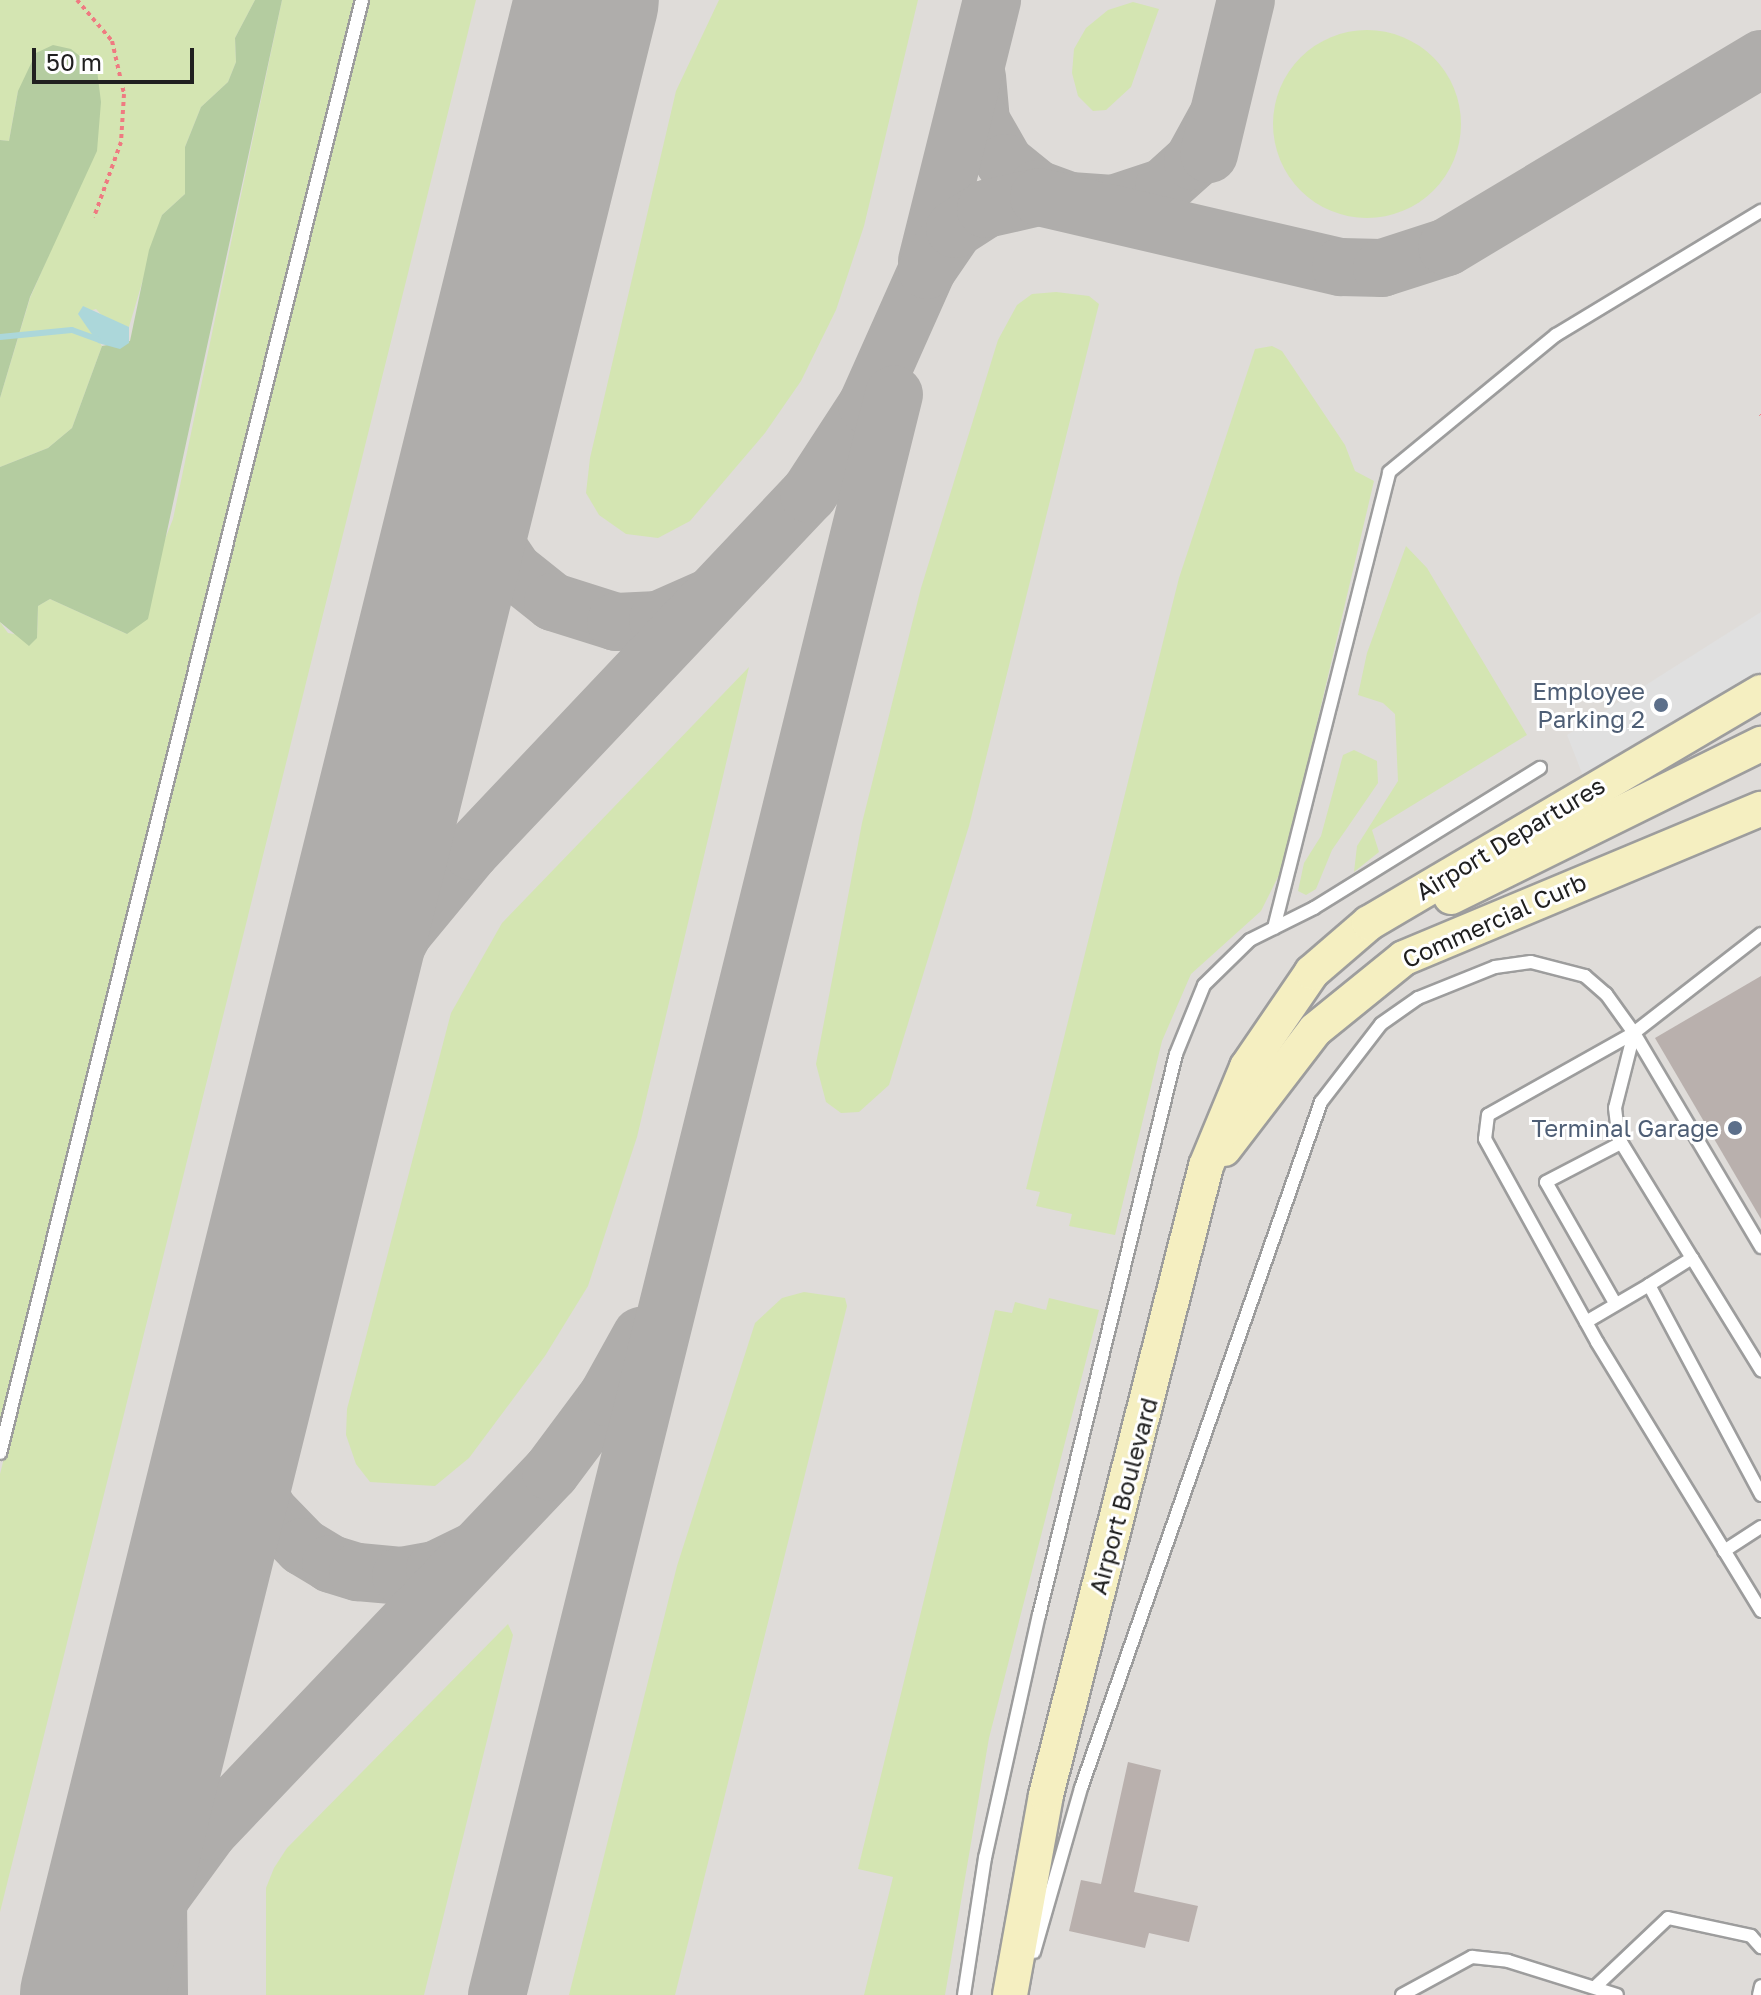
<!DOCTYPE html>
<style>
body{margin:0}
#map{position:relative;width:1761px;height:1995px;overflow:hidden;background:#f0ece8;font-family:"Golos Text",sans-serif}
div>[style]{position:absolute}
.airport>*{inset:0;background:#dfdcd9;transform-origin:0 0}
.grass>*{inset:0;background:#d4e5b2}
.round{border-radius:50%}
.forest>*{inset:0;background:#b4cca0}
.parking>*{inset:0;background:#e0e0e0}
.water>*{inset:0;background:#acd7da}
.stream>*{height:6px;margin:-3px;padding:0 3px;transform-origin:3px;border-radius:3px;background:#acd7da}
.taxiway>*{height:58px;margin:-29px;padding:0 29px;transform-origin:29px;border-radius:29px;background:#afadab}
.runway>*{height:144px;margin:-72px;padding:0 72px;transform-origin:72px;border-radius:72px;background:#afadab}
.building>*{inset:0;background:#b9b0ad}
.path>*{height:4px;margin-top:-2px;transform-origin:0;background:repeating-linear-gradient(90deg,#ef7a81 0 4px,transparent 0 8px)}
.roads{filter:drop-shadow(2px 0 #9d9d9d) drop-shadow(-2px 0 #9d9d9d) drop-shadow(0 2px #9d9d9d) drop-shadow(0 -2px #9d9d9d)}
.lane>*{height:12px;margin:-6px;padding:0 6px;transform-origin:6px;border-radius:6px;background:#fff}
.secondary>*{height:34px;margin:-17px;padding:0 17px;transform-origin:17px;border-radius:17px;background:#f5efc1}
.dots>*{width:22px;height:22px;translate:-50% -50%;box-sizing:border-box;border:4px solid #fff;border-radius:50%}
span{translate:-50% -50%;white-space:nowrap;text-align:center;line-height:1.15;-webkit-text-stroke:6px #fff;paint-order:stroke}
.service-label{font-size:24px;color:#4e5e75}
.right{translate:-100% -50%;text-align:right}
.street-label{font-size:24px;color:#202020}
.scale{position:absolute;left:32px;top:48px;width:162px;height:36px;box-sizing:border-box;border:4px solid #202020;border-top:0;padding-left:10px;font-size:24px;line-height:28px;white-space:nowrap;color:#202020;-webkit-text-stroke:6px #fff;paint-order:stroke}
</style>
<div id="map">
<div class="airport">
<div style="left:0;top:0;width:1761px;height:1995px"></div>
</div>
<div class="grass">
<div style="clip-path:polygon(0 0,255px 0,235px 38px,236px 62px,228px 82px,201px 107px,185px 147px,185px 194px,162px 215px,129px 327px,108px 322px,96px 309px,78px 314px,102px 346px,72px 428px,48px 448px,0 467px,0 398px,30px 298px,54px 243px,18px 91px,9px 141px,0 140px)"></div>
<div style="clip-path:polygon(282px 0,355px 0,0 1430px,0 622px,8px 633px,37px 638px,38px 606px,50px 599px,127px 634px,173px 519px)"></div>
<div style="clip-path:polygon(367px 0,476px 0,0 1912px,0 1474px)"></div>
<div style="clip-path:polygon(719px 0,918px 0,864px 226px,836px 310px,801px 381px,765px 433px,690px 521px,658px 538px,626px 534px,599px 515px,586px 493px,590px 458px,676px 91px)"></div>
<div style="clip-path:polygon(1133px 2px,1159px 9px,1143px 53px,1131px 87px,1106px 110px,1093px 111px,1078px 96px,1072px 73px,1074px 49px,1086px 28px,1108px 10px)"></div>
<div class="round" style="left:1273px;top:30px;width:188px;height:188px"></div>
<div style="clip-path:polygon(1056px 292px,1089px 296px,1099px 304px,969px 826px,889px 1085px,859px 1112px,841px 1113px,826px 1102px,816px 1064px,862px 823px,921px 588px,998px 340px,1017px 305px,1032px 294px)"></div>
<div style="clip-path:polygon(1272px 346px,1282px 351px,1345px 445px,1355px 471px,1374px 481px,1283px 867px,1261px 911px,1191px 974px,1162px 1041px,1115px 1235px,1069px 1226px,1072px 1214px,1036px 1206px,1040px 1192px,1026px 1189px,1179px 578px,1255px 349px)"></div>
<div style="clip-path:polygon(1406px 546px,1427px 568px,1527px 735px,1372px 830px,1379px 852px,1354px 872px,1357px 846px,1398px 781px,1395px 714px,1383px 703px,1358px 695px,1367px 653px)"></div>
<div style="clip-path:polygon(749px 667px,637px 1137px,588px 1286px,545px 1356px,469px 1458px,435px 1486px,370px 1482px,356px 1464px,346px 1435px,347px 1409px,451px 1013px,502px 923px)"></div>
<div style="clip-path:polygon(1354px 750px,1377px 761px,1378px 783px,1332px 850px,1316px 889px,1306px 895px,1298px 891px,1304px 863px,1321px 836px,1343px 755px)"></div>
<div style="clip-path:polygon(804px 1292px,845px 1298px,847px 1306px,675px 1995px,569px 1995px,677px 1566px,755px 1323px,782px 1298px)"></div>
<div style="clip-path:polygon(1049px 1298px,1099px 1310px,989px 1738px,945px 1995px,864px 1995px,893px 1877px,858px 1869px,995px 1310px,1012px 1313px,1015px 1302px,1046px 1310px)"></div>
<div style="clip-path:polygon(508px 1624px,513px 1635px,424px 1995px,266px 1995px,266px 1888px,274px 1868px,287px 1848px)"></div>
</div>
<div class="forest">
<div style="clip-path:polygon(255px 0,282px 0,148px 619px,127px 634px,50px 599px,38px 606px,37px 638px,29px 646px,0 622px,0 467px,48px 448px,72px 428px,102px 346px,130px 341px,149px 250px,162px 215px,185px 194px,185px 147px,201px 107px,228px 82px,236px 62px,235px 38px)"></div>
<div style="clip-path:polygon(53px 45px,71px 49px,97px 70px,101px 102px,97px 151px,30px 297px,0 398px,0 140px,9px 141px,18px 91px,36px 53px)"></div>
</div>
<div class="parking">
<div style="clip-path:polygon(1761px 612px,1761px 675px,1583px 776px,1567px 735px)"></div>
</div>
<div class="water">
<div style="clip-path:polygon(83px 306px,129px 327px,129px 343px,120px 349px,98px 343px,78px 314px)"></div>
</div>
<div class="stream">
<div style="left:0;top:337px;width:72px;rotate:-5.6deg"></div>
<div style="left:72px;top:330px;width:27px;rotate:20deg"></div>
</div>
<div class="taxiway">
<div style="left:977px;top:77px;width:44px;rotate:84.8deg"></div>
<div style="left:981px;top:121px;width:48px;rotate:60.3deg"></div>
<div style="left:1005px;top:163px;width:41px;rotate:39.1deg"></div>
<div style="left:1037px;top:189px;width:35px;rotate:20deg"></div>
<div style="left:1070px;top:201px;width:43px;rotate:4deg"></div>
<div style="left:1113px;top:204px;width:54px;rotate:-18.4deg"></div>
<div style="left:1164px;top:187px;width:39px;rotate:-42deg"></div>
<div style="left:1193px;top:161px;width:50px;rotate:-61.4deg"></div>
<div style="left:1209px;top:154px;width:158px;rotate:-76.5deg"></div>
<div style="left:927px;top:261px;width:269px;rotate:-76deg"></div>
<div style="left:519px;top:277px;width:164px;rotate:-72.6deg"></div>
<div style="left:568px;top:121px;width:136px;rotate:-63.2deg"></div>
<div style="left:495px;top:371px;width:89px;rotate:99deg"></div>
<div style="left:481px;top:459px;width:35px;rotate:90deg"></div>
<div style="left:481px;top:494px;width:51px;rotate:74.1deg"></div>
<div style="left:495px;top:543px;width:34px;rotate:56deg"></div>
<div style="left:514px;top:571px;width:50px;rotate:38.5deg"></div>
<div style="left:553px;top:602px;width:66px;rotate:17.6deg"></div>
<div style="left:616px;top:622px;width:42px;rotate:-2.7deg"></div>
<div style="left:658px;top:620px;width:55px;rotate:-23.7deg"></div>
<div style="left:288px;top:1205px;width:156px;rotate:-71.3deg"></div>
<div style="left:338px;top:1057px;width:141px;rotate:-62.2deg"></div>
<div style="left:404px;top:932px;width:105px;rotate:-50.4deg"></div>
<div style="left:471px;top:851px;width:492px;rotate:-46.6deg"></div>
<div style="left:809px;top:494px;width:106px;rotate:-56.9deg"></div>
<div style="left:867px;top:405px;width:148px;rotate:-66deg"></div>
<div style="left:927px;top:270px;width:50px;rotate:-55.7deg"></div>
<div style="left:955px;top:229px;width:37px;rotate:-33deg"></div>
<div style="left:986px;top:209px;width:54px;rotate:-12.8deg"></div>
<div style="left:1039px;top:197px;width:310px;rotate:13.1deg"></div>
<div style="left:1341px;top:267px;width:41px;rotate:1.4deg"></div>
<div style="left:1382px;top:268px;width:68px;rotate:-17.9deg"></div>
<div style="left:1447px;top:247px;width:366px;rotate:-30.9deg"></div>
<div style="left:243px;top:1436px;width:44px;rotate:78.2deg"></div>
<div style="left:252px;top:1479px;width:36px;rotate:63deg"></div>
<div style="left:268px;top:1511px;width:50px;rotate:45.8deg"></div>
<div style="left:303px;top:1547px;width:33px;rotate:31deg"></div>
<div style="left:331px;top:1564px;width:28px;rotate:17deg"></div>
<div style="left:358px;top:1572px;width:43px;rotate:5.3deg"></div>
<div style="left:401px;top:1576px;width:35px;rotate:-10deg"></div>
<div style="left:435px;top:1570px;width:41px;rotate:-25.9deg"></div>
<div style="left:107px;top:1995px;width:107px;rotate:-61.5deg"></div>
<div style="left:158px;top:1901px;width:87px;rotate:-53.9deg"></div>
<div style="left:209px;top:1831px;width:496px;rotate:-46.4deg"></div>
<div style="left:551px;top:1472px;width:94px;rotate:-53.3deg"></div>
<div style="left:607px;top:1397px;width:70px;rotate:-60.9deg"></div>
<div style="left:159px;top:1995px;width:94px;rotate:-90.6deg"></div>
<div style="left:158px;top:1901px;width:111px;rotate:-84.3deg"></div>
<div style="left:169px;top:1791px;width:587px;rotate:-78.59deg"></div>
<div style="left:497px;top:1995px;width:1649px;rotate:-76.07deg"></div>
</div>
<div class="runway">
<div style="left:92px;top:1995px;width:2055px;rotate:-76.07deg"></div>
</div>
<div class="building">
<div style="clip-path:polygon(1761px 976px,1761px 1219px,1655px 1038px)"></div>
<div style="clip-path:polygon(1128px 1762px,1161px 1770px,1134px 1892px,1198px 1906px,1189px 1942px,1149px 1933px,1145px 1948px,1069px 1931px,1081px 1880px,1101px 1884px)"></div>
</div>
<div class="path">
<div style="left:77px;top:0;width:54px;rotate:49.5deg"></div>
<div style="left:112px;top:41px;width:54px;rotate:77.2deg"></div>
<div style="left:124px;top:94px;width:48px;rotate:93.6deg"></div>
<div style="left:121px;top:142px;width:80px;rotate:109.8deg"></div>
<div style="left:1760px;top:414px;width:1px;rotate:45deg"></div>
</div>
<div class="roads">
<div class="lane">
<div style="left:1274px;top:928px;width:470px;rotate:-75.8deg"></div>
<div style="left:1389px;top:472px;width:216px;rotate:-39.4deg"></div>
<div style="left:1556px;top:335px;width:240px;rotate:-31.2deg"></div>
<div style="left:1761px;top:934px;width:161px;rotate:142.1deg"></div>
<div style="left:1634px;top:1033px;width:167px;rotate:150.7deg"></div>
<div style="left:1488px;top:1115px;width:24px;rotate:97deg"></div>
<div style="left:1485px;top:1139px;width:232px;rotate:61.1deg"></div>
<div style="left:1597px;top:1342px;width:315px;rotate:58.6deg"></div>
<div style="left:1634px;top:1033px;width:77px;rotate:104.2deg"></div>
<div style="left:1615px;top:1108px;width:31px;rotate:83deg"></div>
<div style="left:1619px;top:1139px;width:140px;rotate:58.5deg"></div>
<div style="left:1692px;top:1258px;width:51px;rotate:147.9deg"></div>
<div style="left:1649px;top:1285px;width:238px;rotate:61.9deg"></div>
<div style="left:1692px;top:1258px;width:132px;rotate:58.4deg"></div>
<div style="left:1615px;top:1303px;width:139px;rotate:-119.7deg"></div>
<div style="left:1546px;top:1182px;width:85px;rotate:-27.5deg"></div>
<div style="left:1586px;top:1322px;width:73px;rotate:-30.4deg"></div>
<div style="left:0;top:1453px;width:1497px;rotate:-76.01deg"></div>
<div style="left:1724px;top:1551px;width:44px;rotate:-33deg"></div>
<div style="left:1034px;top:1952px;width:171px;rotate:-74deg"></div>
<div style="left:1081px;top:1788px;width:727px;rotate:-70.72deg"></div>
<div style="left:1321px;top:1102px;width:98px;rotate:-52.4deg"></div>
<div style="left:1381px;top:1024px;width:45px;rotate:-35.1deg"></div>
<div style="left:1418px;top:998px;width:83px;rotate:-21.9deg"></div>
<div style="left:1495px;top:967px;width:36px;rotate:-8deg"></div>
<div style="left:1531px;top:962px;width:56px;rotate:14.5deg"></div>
<div style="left:1585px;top:976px;width:28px;rotate:41deg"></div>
<div style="left:1606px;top:994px;width:48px;rotate:54.3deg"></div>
<div style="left:1634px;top:1033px;width:249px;rotate:59.3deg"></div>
<div style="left:1595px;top:1987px;width:100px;rotate:-43.4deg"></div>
<div style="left:1668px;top:1918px;width:85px;rotate:12.2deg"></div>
<div style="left:1751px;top:1936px;width:15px;rotate:48deg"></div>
<div style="left:964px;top:1995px;width:139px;rotate:-81.3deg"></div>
<div style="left:985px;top:1858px;width:249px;rotate:-77.5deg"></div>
<div style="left:1039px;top:1615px;width:577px;rotate:-76.28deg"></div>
<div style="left:1176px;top:1054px;width:74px;rotate:-67.9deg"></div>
<div style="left:1204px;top:985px;width:64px;rotate:-44.4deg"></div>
<div style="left:1250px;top:940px;width:72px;rotate:-26.6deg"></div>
<div style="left:1314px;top:908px;width:266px;rotate:-31.8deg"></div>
<div style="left:1402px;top:1995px;width:80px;rotate:-28.5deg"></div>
<div style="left:1472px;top:1957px;width:36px;rotate:6deg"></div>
<div style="left:1508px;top:1961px;width:114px;rotate:17.3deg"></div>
<div style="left:1759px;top:1995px;width:9px;rotate:-77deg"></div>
</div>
<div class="secondary">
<div style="left:1451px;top:897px;width:346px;rotate:-26.3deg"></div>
<div style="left:1224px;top:1149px;width:150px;rotate:-52.6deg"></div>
<div style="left:1315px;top:1030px;width:114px;rotate:-39deg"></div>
<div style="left:1404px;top:958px;width:387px;rotate:-22.7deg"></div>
<div style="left:1010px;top:1995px;width:203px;rotate:-79.8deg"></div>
<div style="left:1046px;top:1795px;width:649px;rotate:-75.73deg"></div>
<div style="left:1206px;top:1166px;width:107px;rotate:-67.5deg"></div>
<div style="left:1247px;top:1067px;width:115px;rotate:-55.6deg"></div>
<div style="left:1312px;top:972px;width:75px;rotate:-40.7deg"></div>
<div style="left:1369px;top:923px;width:455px;rotate:-30.5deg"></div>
</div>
</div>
<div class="dots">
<div style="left:1661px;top:705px;background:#5c6f8a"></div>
<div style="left:1735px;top:1128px;background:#5c6f8a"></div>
</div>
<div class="service-label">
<span class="right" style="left:1645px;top:705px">Employee<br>Parking 2</span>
<span class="right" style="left:1719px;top:1128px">Terminal Garage</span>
</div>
<div class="street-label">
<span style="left:1510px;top:838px;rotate:-31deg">Airport Departures</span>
<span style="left:1494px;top:920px;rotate:-24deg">Commercial Curb</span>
<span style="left:1123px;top:1496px;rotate:-75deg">Airport Boulevard</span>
</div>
<div class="scale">50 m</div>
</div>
